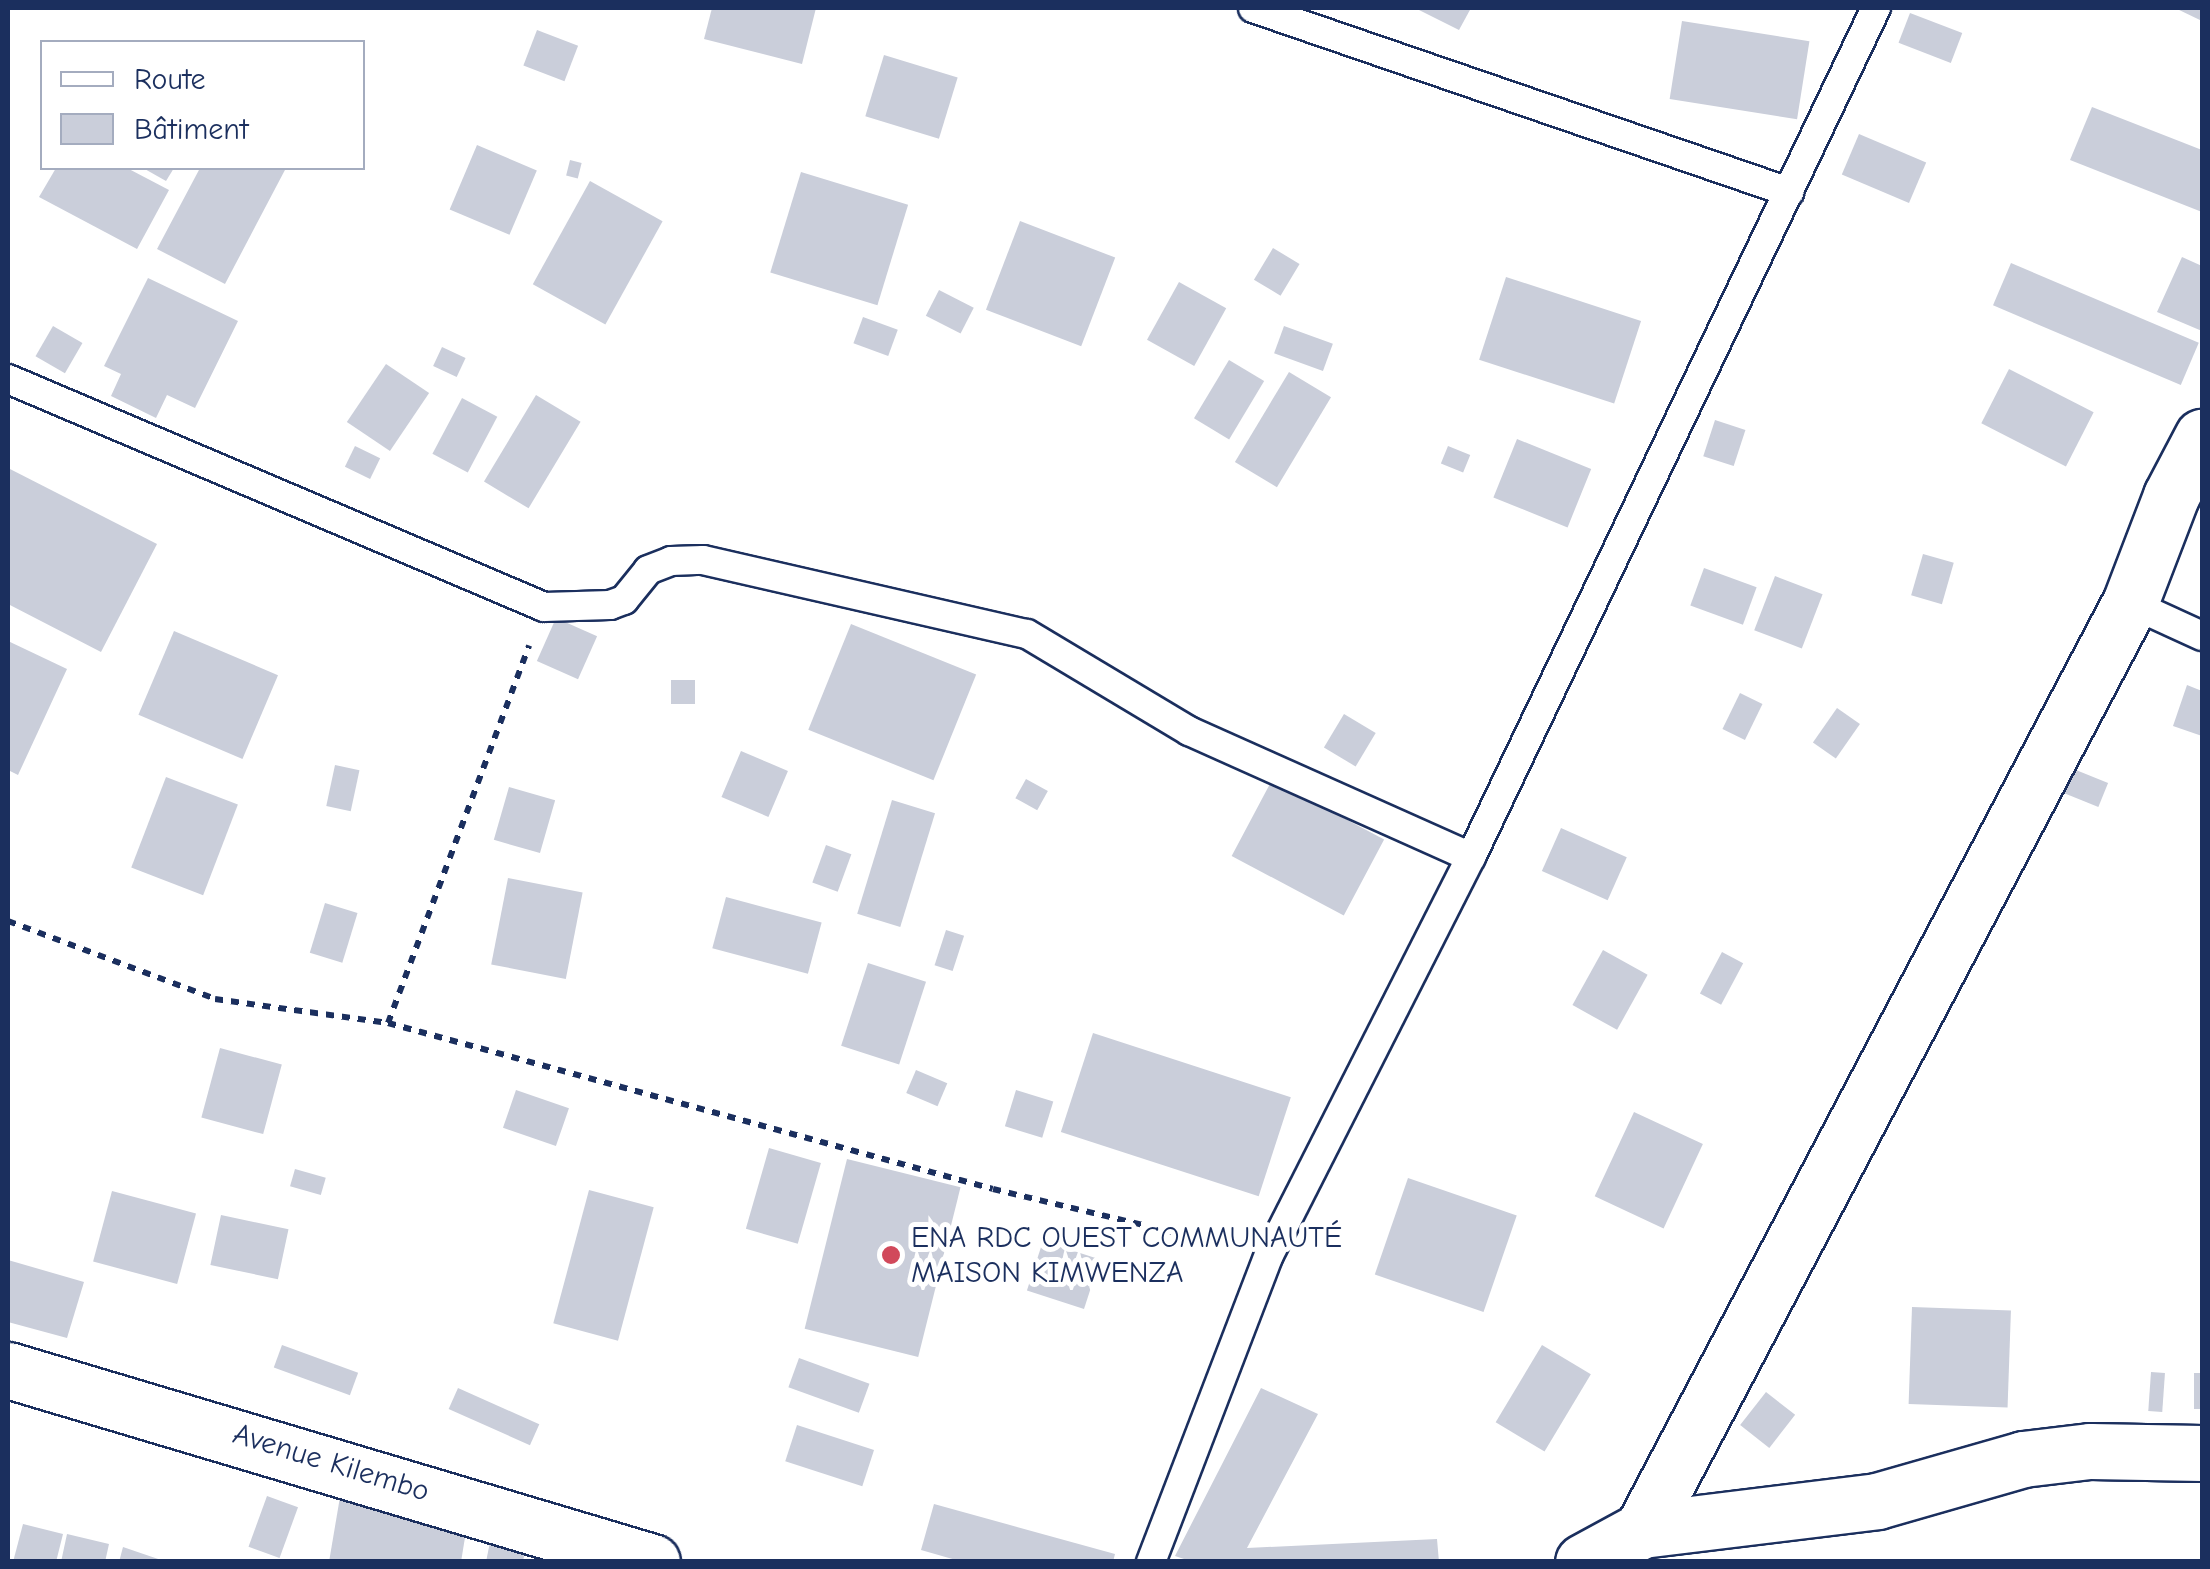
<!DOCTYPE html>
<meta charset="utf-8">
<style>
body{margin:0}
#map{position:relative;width:2210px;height:1569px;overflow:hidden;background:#fff;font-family:"Comic Neue",sans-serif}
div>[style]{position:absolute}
.building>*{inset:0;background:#caceda;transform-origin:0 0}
.path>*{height:6px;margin-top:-3px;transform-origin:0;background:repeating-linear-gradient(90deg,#1b2f5e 0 8px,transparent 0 16px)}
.roads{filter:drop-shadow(2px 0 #1b2f5e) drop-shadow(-2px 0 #1b2f5e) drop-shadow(0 2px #1b2f5e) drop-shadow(0 -2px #1b2f5e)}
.service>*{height:28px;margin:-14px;padding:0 14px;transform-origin:14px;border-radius:14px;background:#fff}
.minor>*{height:55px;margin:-27.5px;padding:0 27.5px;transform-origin:27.5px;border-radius:27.5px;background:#fff}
.dots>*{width:28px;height:28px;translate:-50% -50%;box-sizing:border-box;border:5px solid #fff;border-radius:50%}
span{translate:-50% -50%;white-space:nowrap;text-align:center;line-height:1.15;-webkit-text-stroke:10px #fff;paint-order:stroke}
.poi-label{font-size:30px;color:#1b2f5e}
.left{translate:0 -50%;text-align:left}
.street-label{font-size:30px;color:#1b2f5e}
.frame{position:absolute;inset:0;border:10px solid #1b2f5e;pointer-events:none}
.legend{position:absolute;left:40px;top:40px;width:325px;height:130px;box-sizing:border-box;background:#fff;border:2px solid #a4acbf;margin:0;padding:12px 18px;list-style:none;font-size:30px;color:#1b2f5e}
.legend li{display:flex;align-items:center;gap:20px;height:50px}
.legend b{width:50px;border:2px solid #a4acbf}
</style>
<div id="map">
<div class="building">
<div style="clip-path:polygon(712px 8px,816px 8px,802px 64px,704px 39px)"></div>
<div style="clip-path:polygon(1415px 8px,1471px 8px,1459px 30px)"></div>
<div style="clip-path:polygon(2175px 8px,2202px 8px,2202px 21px)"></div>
<div style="left:1910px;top:13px;width:56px;height:32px;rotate:21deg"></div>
<div style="left:1682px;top:21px;width:129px;height:79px;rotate:9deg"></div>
<div style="left:537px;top:30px;width:44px;height:38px;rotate:21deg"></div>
<div style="left:884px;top:55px;width:77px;height:64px;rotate:17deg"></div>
<div style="clip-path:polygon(2092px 107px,2202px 150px,2202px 212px,2070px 160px)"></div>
<div style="left:1859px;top:134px;width:73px;height:44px;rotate:23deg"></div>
<div style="left:477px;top:145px;width:65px;height:70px;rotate:23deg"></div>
<div style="left:570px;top:160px;width:12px;height:16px;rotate:14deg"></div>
<div style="clip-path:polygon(56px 168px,127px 168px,169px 190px,137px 249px,39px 197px)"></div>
<div style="clip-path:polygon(143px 168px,174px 168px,166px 181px)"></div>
<div style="clip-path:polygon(200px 168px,286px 168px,225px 284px,157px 249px)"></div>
<div style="left:801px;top:172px;width:112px;height:105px;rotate:17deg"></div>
<div style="left:590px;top:181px;width:83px;height:118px;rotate:29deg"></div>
<div style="left:1020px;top:221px;width:102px;height:95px;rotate:21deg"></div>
<div style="left:1273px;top:248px;width:31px;height:37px;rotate:31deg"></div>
<div style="clip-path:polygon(2182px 257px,2202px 266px,2202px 331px,2157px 312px)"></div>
<div style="left:2011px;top:263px;width:204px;height:46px;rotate:23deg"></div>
<div style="left:1506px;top:277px;width:142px;height:87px;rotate:18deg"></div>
<div style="clip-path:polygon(148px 278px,238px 321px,195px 408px,167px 395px,156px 418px,111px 396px,121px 374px,104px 366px)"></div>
<div style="left:1179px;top:282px;width:54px;height:66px;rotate:29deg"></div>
<div style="left:939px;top:290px;width:39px;height:29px;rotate:27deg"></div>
<div style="left:863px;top:317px;width:37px;height:28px;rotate:20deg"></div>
<div style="left:53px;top:326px;width:34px;height:35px;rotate:30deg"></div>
<div style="left:1284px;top:326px;width:52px;height:29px;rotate:20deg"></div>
<div style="left:442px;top:347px;width:26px;height:21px;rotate:25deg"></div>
<div style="left:1229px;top:360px;width:41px;height:68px;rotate:31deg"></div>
<div style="left:386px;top:364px;width:52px;height:70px;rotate:34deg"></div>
<div style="left:2009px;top:369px;width:95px;height:61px;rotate:27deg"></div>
<div style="left:1289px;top:372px;width:49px;height:105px;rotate:31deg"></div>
<div style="left:536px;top:395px;width:52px;height:101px;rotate:31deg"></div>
<div style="left:462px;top:398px;width:40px;height:63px;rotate:28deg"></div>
<div style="left:1715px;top:420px;width:32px;height:38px;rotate:18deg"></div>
<div style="left:1517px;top:439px;width:80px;height:63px;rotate:22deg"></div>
<div style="left:355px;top:446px;width:28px;height:23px;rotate:26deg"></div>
<div style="left:1448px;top:446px;width:24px;height:19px;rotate:22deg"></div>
<div style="clip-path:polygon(8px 468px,157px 544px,101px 652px,8px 604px)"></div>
<div style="left:1923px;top:554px;width:32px;height:43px;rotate:16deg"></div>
<div style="left:1704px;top:568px;width:56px;height:40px;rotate:20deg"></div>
<div style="left:1775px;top:576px;width:51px;height:58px;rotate:21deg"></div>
<div style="left:556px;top:618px;width:45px;height:47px;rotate:24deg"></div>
<div style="left:851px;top:624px;width:135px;height:114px;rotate:22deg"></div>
<div style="left:174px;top:631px;width:113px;height:91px;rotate:23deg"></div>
<div style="clip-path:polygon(8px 641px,67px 669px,18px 775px,8px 770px)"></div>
<div style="left:671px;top:680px;width:24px;height:24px"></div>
<div style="clip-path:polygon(2187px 685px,2202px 691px,2202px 736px,2173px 726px)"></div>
<div style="left:1740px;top:693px;width:25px;height:40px;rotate:26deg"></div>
<div style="left:1837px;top:708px;width:28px;height:42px;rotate:35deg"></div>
<div style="left:1344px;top:714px;width:37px;height:39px;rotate:31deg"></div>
<div style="left:741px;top:751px;width:51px;height:50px;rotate:23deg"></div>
<div style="left:335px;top:765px;width:25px;height:42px;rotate:12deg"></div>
<div style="left:2071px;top:768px;width:40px;height:26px;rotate:22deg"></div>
<div style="left:166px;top:777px;width:77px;height:97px;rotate:21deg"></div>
<div style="left:1026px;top:779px;width:25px;height:22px;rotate:29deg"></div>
<div style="left:1272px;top:780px;width:127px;height:86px;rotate:28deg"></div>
<div style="left:509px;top:787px;width:48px;height:55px;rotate:16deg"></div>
<div style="left:892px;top:800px;width:45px;height:119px;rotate:17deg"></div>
<div style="left:1561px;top:828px;width:72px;height:47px;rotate:24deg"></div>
<div style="left:826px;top:845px;width:27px;height:40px;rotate:20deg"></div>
<div style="left:508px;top:878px;width:76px;height:88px;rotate:11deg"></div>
<div style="left:726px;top:897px;width:99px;height:53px;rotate:15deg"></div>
<div style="left:325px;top:903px;width:34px;height:52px;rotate:17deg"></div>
<div style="left:946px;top:930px;width:19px;height:37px;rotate:18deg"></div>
<div style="left:1603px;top:950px;width:51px;height:63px;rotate:29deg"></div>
<div style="left:1722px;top:952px;width:24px;height:47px;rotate:28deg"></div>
<div style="left:868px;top:963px;width:61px;height:87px;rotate:18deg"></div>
<div style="left:1093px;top:1033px;width:208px;height:104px;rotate:18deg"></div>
<div style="left:220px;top:1048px;width:64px;height:72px;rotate:15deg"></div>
<div style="left:916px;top:1070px;width:34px;height:25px;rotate:23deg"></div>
<div style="left:516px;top:1090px;width:56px;height:40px;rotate:19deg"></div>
<div style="left:1016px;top:1090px;width:39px;height:38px;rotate:17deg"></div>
<div style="left:1634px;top:1112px;width:76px;height:93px;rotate:25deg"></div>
<div style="left:769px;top:1148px;width:54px;height:84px;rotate:16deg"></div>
<div style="left:847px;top:1159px;width:117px;height:175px;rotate:14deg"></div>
<div style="left:295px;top:1169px;width:32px;height:18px;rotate:16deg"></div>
<div style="left:1408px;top:1178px;width:115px;height:102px;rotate:19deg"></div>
<div style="left:589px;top:1190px;width:67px;height:138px;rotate:15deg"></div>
<div style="left:112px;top:1191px;width:87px;height:73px;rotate:15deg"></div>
<div style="left:221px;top:1215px;width:69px;height:51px;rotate:12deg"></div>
<div style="left:1043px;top:1241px;width:60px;height:52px;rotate:18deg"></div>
<div style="clip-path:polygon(8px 1260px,84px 1282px,67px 1338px,8px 1322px)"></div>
<div style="left:1912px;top:1307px;width:99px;height:97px;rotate:2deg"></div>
<div style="left:282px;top:1345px;width:81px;height:24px;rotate:20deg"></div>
<div style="left:1542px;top:1345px;width:57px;height:90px;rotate:31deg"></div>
<div style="left:799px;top:1358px;width:75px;height:31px;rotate:20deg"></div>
<div style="left:2151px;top:1372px;width:14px;height:39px;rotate:4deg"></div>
<div style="left:2194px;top:1373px;width:8px;height:36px"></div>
<div style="left:458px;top:1388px;width:89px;height:23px;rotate:24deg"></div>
<div style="clip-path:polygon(1261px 1388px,1318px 1414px,1247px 1548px,1437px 1539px,1439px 1562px,1193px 1562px,1175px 1556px)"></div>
<div style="left:1766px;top:1392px;width:37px;height:42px;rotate:38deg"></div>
<div style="left:797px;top:1425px;width:81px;height:38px;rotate:18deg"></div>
<div style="left:267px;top:1496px;width:33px;height:54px;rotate:20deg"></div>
<div style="clip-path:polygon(340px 1497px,468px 1519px,461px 1562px,329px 1562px)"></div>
<div style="clip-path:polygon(934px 1504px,1115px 1554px,1113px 1562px,963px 1562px,921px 1550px)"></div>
<div style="clip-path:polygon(23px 1524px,63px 1534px,56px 1562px,13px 1562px)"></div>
<div style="clip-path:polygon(492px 1532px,527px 1539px,523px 1562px,486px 1562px)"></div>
<div style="clip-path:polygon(67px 1534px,109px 1544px,105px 1562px,61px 1562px)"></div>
<div style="clip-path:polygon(123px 1547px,164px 1561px,164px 1562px,119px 1562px)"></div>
</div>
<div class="path">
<div style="left:8px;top:921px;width:221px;rotate:20.6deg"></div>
<div style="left:215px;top:999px;width:175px;rotate:7.9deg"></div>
<div style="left:388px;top:1023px;width:627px;rotate:15.34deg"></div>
<div style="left:993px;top:1189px;width:245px;rotate:13.5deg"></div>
<div style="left:388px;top:1023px;width:403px;rotate:-69.5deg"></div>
</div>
<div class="roads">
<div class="service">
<div style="left:1253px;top:8px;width:567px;rotate:18.95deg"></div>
<div style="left:8px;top:379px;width:582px;rotate:23.04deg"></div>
<div style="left:544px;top:607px;width:66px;rotate:-1.7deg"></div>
<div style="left:610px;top:605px;width:15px;rotate:-20deg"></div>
<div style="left:624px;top:600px;width:38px;rotate:-51deg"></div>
<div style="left:648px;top:570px;width:25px;rotate:-21deg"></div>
<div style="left:671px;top:561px;width:32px;rotate:-2deg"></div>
<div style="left:703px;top:560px;width:332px;rotate:12.9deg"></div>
<div style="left:1027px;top:634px;width:189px;rotate:30.9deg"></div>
<div style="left:1189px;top:731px;width:309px;rotate:24.1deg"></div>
<div style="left:2130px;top:603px;width:79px;rotate:24.6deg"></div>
<div style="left:1151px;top:1562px;width:329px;rotate:-69deg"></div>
<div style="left:1269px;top:1255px;width:446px;rotate:-63.1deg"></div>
<div style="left:1471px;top:857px;width:941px;rotate:-64.5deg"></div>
</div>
<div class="minor">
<div style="left:8px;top:1370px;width:672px;rotate:16.6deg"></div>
<div style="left:1642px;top:1530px;width:1048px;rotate:-62.24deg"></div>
<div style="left:2130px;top:603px;width:115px;rotate:-69deg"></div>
<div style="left:2171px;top:496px;width:67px;rotate:-62.3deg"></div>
<div style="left:1583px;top:1562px;width:67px;rotate:-28.5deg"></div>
<div style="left:1642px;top:1530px;width:237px;rotate:-7deg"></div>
<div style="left:1877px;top:1501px;width:152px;rotate:-16deg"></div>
<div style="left:2023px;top:1459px;width:67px;rotate:-6.8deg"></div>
<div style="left:2090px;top:1451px;width:112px;rotate:1deg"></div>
</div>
</div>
<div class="dots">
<div style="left:891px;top:1255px;background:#d1495b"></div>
</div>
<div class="poi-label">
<span class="left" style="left:911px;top:1255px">ENA RDC OUEST COMMUNAUTÉ<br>MAISON KIMWENZA</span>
</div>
<div class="street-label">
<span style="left:331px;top:1463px;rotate:17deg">Avenue Kilembo</span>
</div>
<div class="frame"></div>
<ul class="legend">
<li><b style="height:12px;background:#fff"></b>Route</li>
<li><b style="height:28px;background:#caceda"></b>Bâtiment</li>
</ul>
</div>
